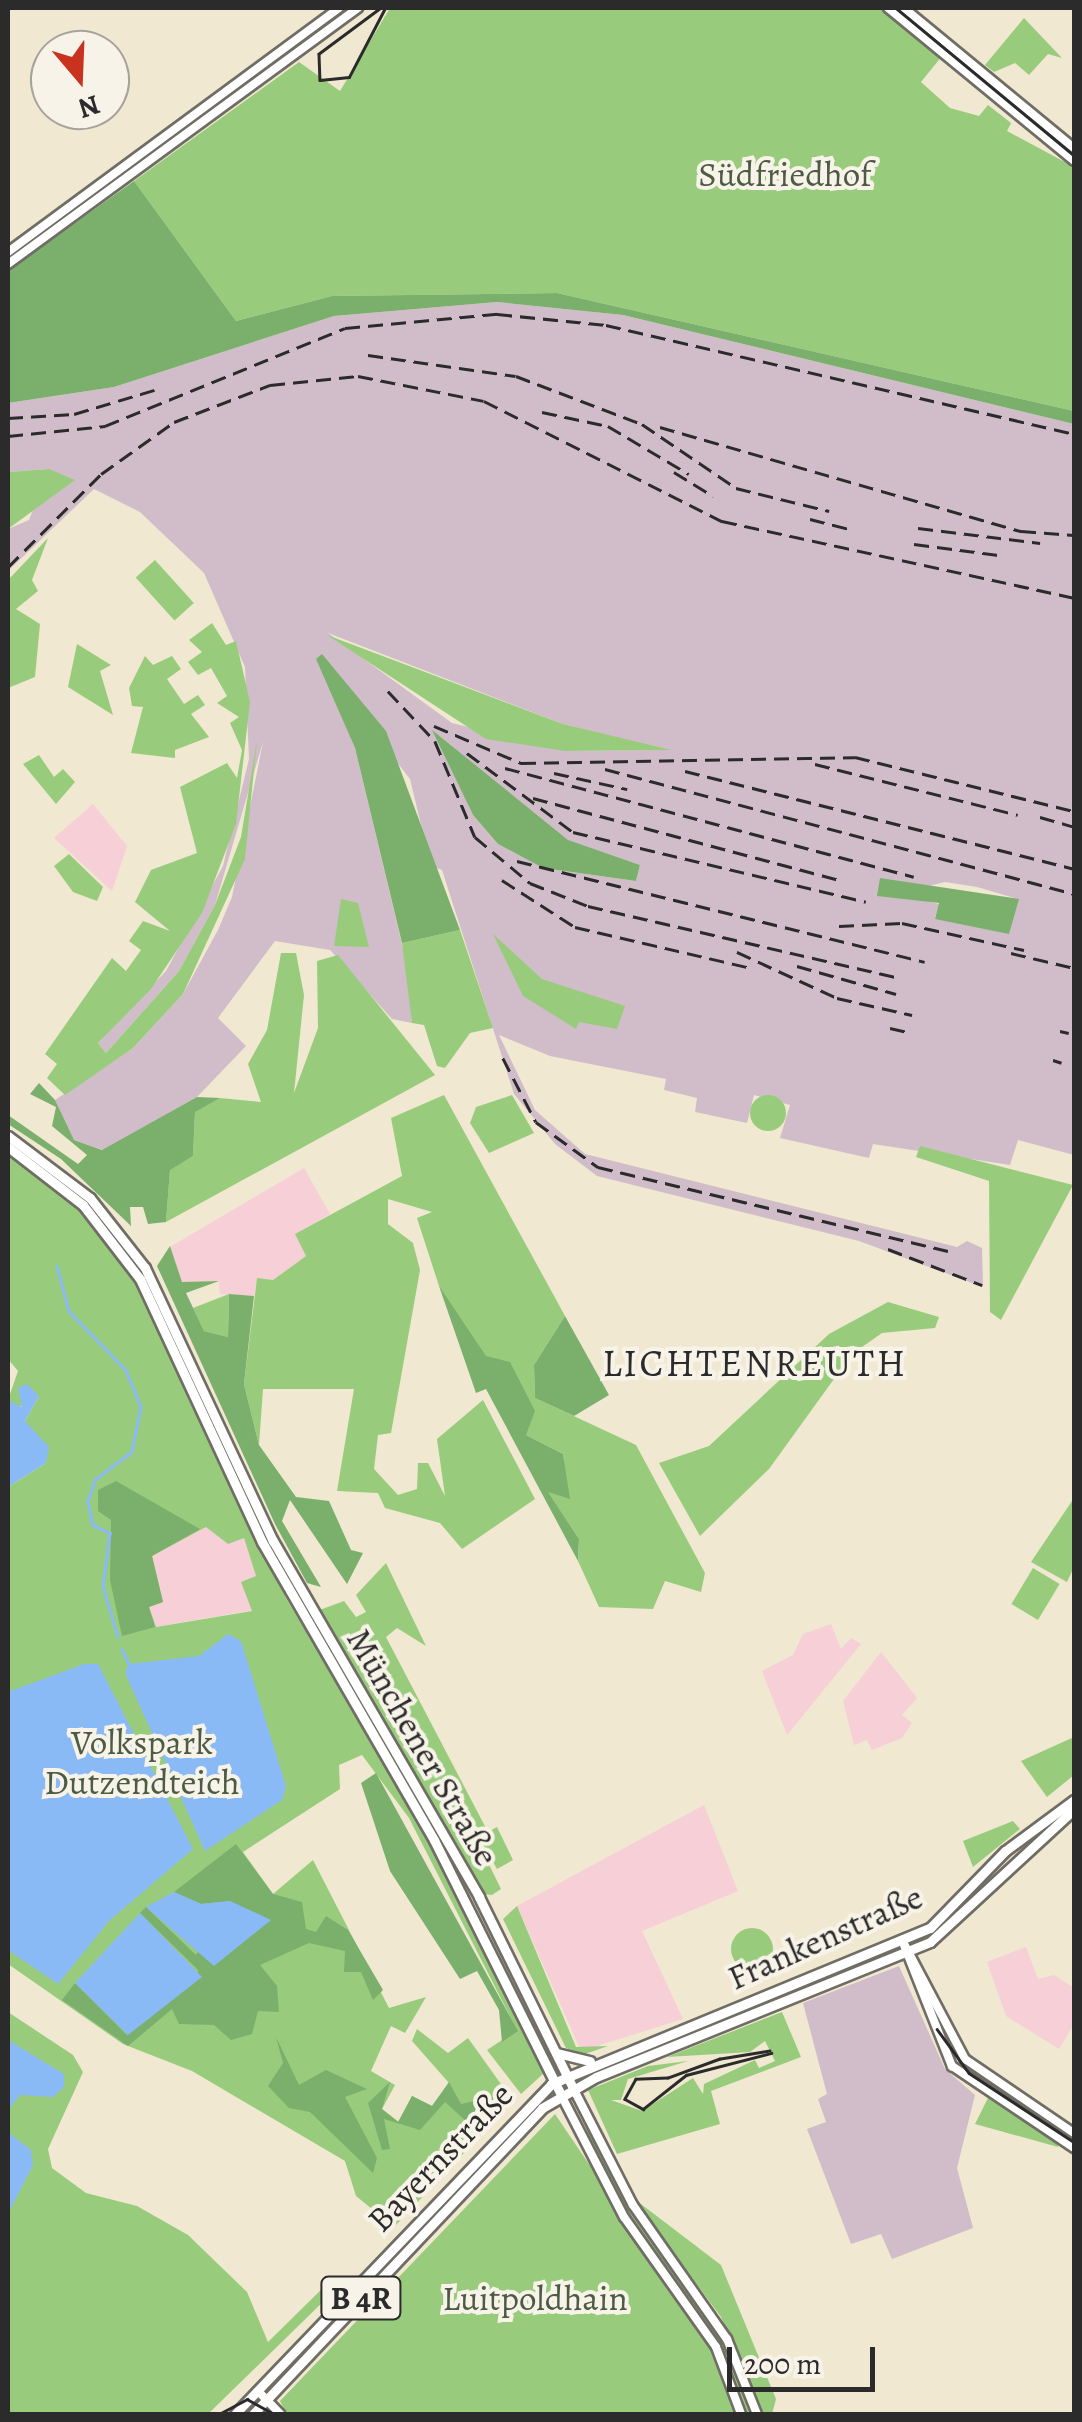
<!DOCTYPE html>
<meta charset="utf-8">
<style>
body{margin:0}
#map{position:relative;width:1082px;height:2422px;overflow:hidden;background:#f0e8d0;font-family:Alegreya,serif}
div>[style]{position:absolute}
.built>*{inset:0;background:#f6cfd7}
.industrial>*{inset:0;background:#d1bdc9}
.green>*{inset:0;background:#98cc7c;transform-origin:0 0}
.round{border-radius:50%}
.forest>*{inset:0;background:#7ab06c}
.water>*{inset:0;background:#8abaf6}
.stream>*{height:2.5px;margin:-1.25px;padding:0 1.25px;transform-origin:1.25px;border-radius:1.25px;background:#8abaf6}
.roads{filter:drop-shadow(2px 0 #706d65) drop-shadow(-2px 0 #706d65) drop-shadow(0 2px #706d65) drop-shadow(0 -2px #706d65)}
.secondary>*{height:8px;margin:-4px;padding:0 4px;transform-origin:4px;border-radius:4px;background:#fff}
.primary>*{height:9px;margin:-4.5px;padding:0 4.5px;transform-origin:4.5px;border-radius:4.5px;background:#fff}
.tram>*{height:2.5px;margin:-1.25px;padding:0 1.25px;transform-origin:1.25px;border-radius:1.25px;background:#2b2b2b}
.rail>*{height:2.5px;margin-top:-1.25px;transform-origin:0;background:repeating-linear-gradient(90deg,#2b2b2b 0 15px,transparent 0 23px)}
span{translate:-50% -50%;white-space:nowrap;text-align:center;line-height:1.15;-webkit-text-stroke:8px #f7f3e8;paint-order:stroke}
.shield-label span{padding:2px 8px;background:#f7f3e8;border:2px solid;border-radius:8px;-webkit-text-stroke-width:0}
.shield-label{font-size:32px;color:#2b2b2b;font-weight:700}
.park-label{font-size:35px;color:#4c5b43}
.street-label{font-size:35px;color:#2b2b2b}
.neighbourhood-label{font-size:38px;color:#2b2b2b;letter-spacing:2.5px}
.frame{position:absolute;inset:0;border:10px solid #2b2b2b;pointer-events:none}
.north{position:absolute;left:30px;top:30px;width:100px;height:100px;box-sizing:border-box;background:#f7f3e8;border:2px solid #a5a39c;border-radius:50%;rotate:161deg;font-size:28px;font-weight:700;line-height:40px;text-align:center;color:#2b2b2b}
.north::after{content:'';display:block;margin:auto;width:35px;height:45px;background:#c8321e;clip-path:polygon(50% 0,100% 100%,50% 72%,0 100%)}
.scale{position:absolute;left:727px;top:2347px;width:148px;height:45px;box-sizing:border-box;border:5px solid #2b2b2b;border-top:0;padding-left:12px;font-size:30px;line-height:35px;white-space:nowrap;color:#2b2b2b;-webkit-text-stroke:8px #f7f3e8;paint-order:stroke}
</style>
<div id="map">
<div class="built">
<div style="clip-path:polygon(93px 804px,127px 846px,112px 891px,54px 838px)"></div>
<div style="clip-path:polygon(304px 1168px,330px 1214px,296px 1234px,307px 1255px,273px 1280px,257px 1278px,254px 1296px,220px 1294px,219px 1281px,182px 1283px,170px 1247px)"></div>
<div style="clip-path:polygon(206px 1527px,244px 1538px,256px 1576px,242px 1582px,253px 1610px,155px 1627px,149px 1606px,163px 1602px,151px 1556px)"></div>
<div style="clip-path:polygon(831px 1624px,841px 1649px,851px 1638px,861px 1644px,787px 1735px,762px 1671px,793px 1655px,803px 1634px)"></div>
<div style="clip-path:polygon(881px 1652px,917px 1698px,902px 1715px,912px 1723px,902px 1738px,872px 1750px,867px 1740px,854px 1745px,843px 1701px)"></div>
<div style="clip-path:polygon(704px 1805px,738px 1891px,642px 1931px,683px 2019px,581px 2051px,517px 1906px)"></div>
<div style="clip-path:polygon(1026px 1947px,1038px 1979px,1054px 1975px,1074px 1988px,1074px 2024px,1059px 2049px,1006px 2016px,987px 1962px)"></div>
</div>
<div class="industrial">
<div style="clip-path:polygon(evenodd,497px 302px,623px 315px,1074px 424px,1074px 1155px,1018px 1140px,1010px 1165px,873px 1144px,869px 1158px,780px 1138px,790px 1105px,754px 1095px,747px 1123px,695px 1112px,697px 1098px,664px 1090px,666px 1079px,550px 1056px,499px 1035px,535px 1110px,585px 1154px,957px 1247px,967px 1241px,982px 1248px,983px 1287px,859px 1241px,597px 1176px,555px 1144px,514px 1094px,442px 870px,431px 866px,410px 779px,317px 659px,355px 748px,407px 965px,412px 1023px,392px 1019px,330px 950px,275px 941px,218px 1018px,246px 1046px,197px 1097px,103px 1150px,74px 1140px,63px 1121px,55px 1100px,133px 1048px,183px 994px,218px 930px,232px 897px,263px 742px,215px 905px,179px 971px,106px 1053px,98px 1043px,166px 971px,223px 866px,249px 759px,245px 667px,204px 573px,140px 512px,94px 489px,8px 571px,8px 529px,29px 520px,49px 469px,8px 472px,8px 403px,114px 387px,334px 316px,497px 302px,328px 633px,563px 724px,663px 750px,566px 751px,452px 723px,328px 633px,497px 302px,434px 733px,569px 841px,640px 865px,636px 881px,543px 868px,498px 844px,473px 815px,434px 733px,497px 302px,945px 882px,977px 887px,1018px 899px,935px 918px,939px 904px,896px 894px,945px 882px)"></div>
<div style="clip-path:polygon(899px 1966px,945px 2069px,975px 2095px,957px 2168px,973px 2228px,892px 2259px,881px 2234px,851px 2244px,807px 2129px,826px 2122px,818px 2099px,827px 2094px,803px 2003px)"></div>
</div>
<div class="green">
<div style="clip-path:polygon(390px 8px,883px 8px,942px 56px,921px 82px,950px 108px,979px 116px,988px 105px,1011px 123px,1007px 131px,1074px 167px,1074px 411px,557px 293px,332px 296px,236px 321px,134px 181px,299px 62px,340px 91px)"></div>
<div style="clip-path:polygon(1024px 18px,1062px 58px,1048px 54px,1029px 75px,1015px 63px,994px 72px,985px 65px)"></div>
<div style="clip-path:polygon(49px 469px,75px 480px,8px 529px,8px 472px)"></div>
<div style="clip-path:polygon(48px 538px,32px 580px,38px 591px,16px 609px,40px 624px,35px 677px,8px 688px,8px 580px)"></div>
<div style="left:155px;top:560px;width:58px;height:26px;rotate:48deg"></div>
<div style="clip-path:polygon(212px 623px,226px 645px,236px 641px,250px 702px,236px 824px,202px 913px,151px 989px,98px 1043px,106px 1053px,179px 971px,215px 905px,241px 837px,257px 740px,245px 859px,183px 994px,133px 1048px,65px 1095px,47px 1078px,57px 1064px,45px 1054px,112px 958px,126px 971px,141px 950px,129px 941px,143px 921px,170px 931px,135px 902px,151px 870px,197px 853px,180px 787px,227px 763px,237px 778px,242px 750px,230px 723px,239px 717px,217px 703px,227px 696px,211px 668px,198px 675px,188px 662px,202px 652px,189px 640px)"></div>
<div style="clip-path:polygon(327px 635px,563px 724px,671px 750px,565px 751px,486px 739px)"></div>
<div style="clip-path:polygon(77px 644px,111px 665px,100px 671px,113px 715px,68px 687px)"></div>
<div style="clip-path:polygon(145px 656px,153px 665px,172px 656px,181px 669px,167px 679px,184px 704px,198px 695px,205px 705px,191px 714px,209px 737px,175px 750px,175px 758px,131px 753px,143px 707px,132px 706px,129px 688px)"></div>
<div style="clip-path:polygon(39px 755px,54px 777px,63px 769px,75px 782px,56px 804px,23px 764px)"></div>
<div style="clip-path:polygon(69px 854px,103px 887px,97px 901px,73px 892px,54px 866px)"></div>
<div style="clip-path:polygon(341px 899px,358px 903px,369px 947px,334px 946px)"></div>
<div style="clip-path:polygon(460px 930px,493px 1028px,470px 1033px,445px 1068px,437px 1066px,424px 1025px,412px 1023px,402px 943px)"></div>
<div style="clip-path:polygon(493px 934px,542px 979px,625px 1006px,617px 1029px,579px 1022px,576px 1029px,523px 996px)"></div>
<div style="clip-path:polygon(281px 953px,296px 953px,304px 995px,294px 1093px,318px 1028px,317px 961px,338px 955px,435px 1075px,166px 1222px,170px 1169px,193px 1156px,195px 1111px,220px 1098px,261px 1102px,248px 1064px,267px 1030px)"></div>
<div class="round" style="left:750px;top:1095px;width:36px;height:36px"></div>
<div style="clip-path:polygon(444px 1095px,565px 1316px,534px 1365px,535px 1398px,636px 1445px,705px 1573px,701px 1592px,665px 1581px,653px 1609px,599px 1607px,578px 1561px,579px 1539px,547px 1491px,568px 1498px,563px 1454px,526px 1435px,439px 1286px,417px 1218px,432px 1212px,388px 1199px,388px 1224px,413px 1243px,420px 1270px,391px 1433px,378px 1435px,374px 1469px,398px 1495px,417px 1489px,418px 1463px,428px 1463px,445px 1496px,437px 1439px,483px 1400px,535px 1499px,462px 1549px,440px 1523px,385px 1508px,378px 1493px,337px 1491px,354px 1389px,263px 1389px,259px 1445px,244px 1384px,257px 1278px,273px 1280px,306px 1256px,295px 1234px,402px 1176px,391px 1118px)"></div>
<div style="clip-path:polygon(512px 1095px,534px 1133px,489px 1153px,470px 1123px,476px 1107px)"></div>
<div style="clip-path:polygon(920px 1146px,1073px 1185px,1001px 1320px,990px 1312px,989px 1181px,916px 1157px)"></div>
<div style="clip-path:polygon(evenodd,8px 1150px,88px 1214px,140px 1284px,287px 1600px,425px 1828px,544px 2073px,521px 2094px,487px 2050px,517px 2030px,409px 1818px,362px 1755px,339px 1765px,340px 1789px,243px 1852px,273px 1894px,313px 1860px,389px 2008px,426px 1997px,405px 2033px,391px 2026px,371px 2071px,395px 2085px,382px 2109px,399px 2122px,412px 2096px,432px 2106px,449px 2083px,412px 2041px,417px 2029px,448px 2053px,468px 2038px,513px 2101px,394px 2227px,356px 2196px,345px 2161px,192px 2071px,123px 2044px,8px 1964px,8px 1487px,46px 1463px,25px 1421px,39px 1396px,18px 1408px,8px 1400px,18px 1371px,8px 1359px,8px 1150px,206px 1527px,228px 1544px,244px 1538px,256px 1576px,241px 1582px,252px 1611px,156px 1627px,149px 1607px,163px 1602px,152px 1556px,206px 1527px)"></div>
<div style="clip-path:polygon(229px 1294px,228px 1337px,204px 1331px,193px 1308px)"></div>
<div style="clip-path:polygon(888px 1302px,939px 1317px,935px 1328px,882px 1333px,852px 1354px,769px 1469px,700px 1536px,659px 1463px,709px 1446px,829px 1334px)"></div>
<div style="clip-path:polygon(1074px 1498px,1074px 1567px,1067px 1582px,1031px 1562px)"></div>
<div style="clip-path:polygon(386px 1563px,426px 1646px,397px 1628px,386px 1637px,488px 1832px,497px 1827px,513px 1860px,497px 1869px,451px 1787px,501px 1889px,492px 1895px,481px 1894px,317px 1611px,344px 1601px,356px 1617px,366px 1612px,356px 1595px)"></div>
<div style="left:1033px;top:1568px;width:31px;height:42px;rotate:31deg"></div>
<div style="clip-path:polygon(1074px 1737px,1074px 1775px,1047px 1797px,1021px 1761px)"></div>
<div style="clip-path:polygon(1013px 1821px,1020px 1829px,973px 1867px,963px 1841px)"></div>
<div style="clip-path:polygon(517px 1906px,576px 2047px,608px 2046px,582px 2055px,566px 2048px,503px 1919px)"></div>
<div class="round" style="left:731px;top:1928px;width:42px;height:42px"></div>
<div style="clip-path:polygon(8px 2012px,73px 2055px,83px 2072px,48px 2149px,52px 2168px,86px 2193px,137px 2206px,188px 2235px,247px 2292px,268px 2342px,334px 2277px,330px 2295px,208px 2414px,8px 2414px)"></div>
<div style="clip-path:polygon(782px 2012px,801px 2057px,711px 2091px,720px 2124px,617px 2154px,588px 2090px,648px 2066px,688px 2061px,628px 2079px,621px 2100px,611px 2100px,642px 2111px,693px 2078px,703px 2094px,704px 2084px,755px 2060px,759px 2068px,775px 2061px,765px 2041px,750px 2052px,667px 2057px)"></div>
<div style="clip-path:polygon(988px 2098px,1058px 2141px,1058px 2147px,975px 2124px)"></div>
<div style="clip-path:polygon(575px 2103px,637px 2216px,721px 2334px,752px 2414px,744px 2414px,714px 2337px,616px 2197px)"></div>
<div style="clip-path:polygon(555px 2114px,708px 2340px,737px 2414px,287px 2414px,280px 2401px)"></div>
<div style="clip-path:polygon(633px 2198px,721px 2265px,776px 2399px,772px 2414px,761px 2414px,721px 2317px)"></div>
</div>
<div class="forest">
<div style="clip-path:polygon(134px 181px,236px 321px,332px 296px,557px 293px,1074px 411px,1074px 424px,623px 315px,497px 302px,334px 316px,114px 387px,8px 403px,8px 271px)"></div>
<div style="clip-path:polygon(322px 654px,386px 731px,460px 930px,402px 943px,355px 748px,316px 659px)"></div>
<div style="clip-path:polygon(432px 730px,568px 840px,640px 865px,636px 881px,543px 868px,498px 844px,473px 815px)"></div>
<div style="clip-path:polygon(880px 878px,1019px 899px,1009px 934px,935px 919px,939px 903px,877px 896px)"></div>
<div style="clip-path:polygon(39px 1083px,55px 1100px,74px 1140px,102px 1150px,197px 1097px,220px 1098px,195px 1112px,193px 1156px,170px 1170px,166px 1222px,148px 1224px,143px 1207px,130px 1207px,131px 1226px,61px 1159px,8px 1124px,8px 1115px,78px 1164px,87px 1155px,52px 1126px,56px 1107px,30px 1094px)"></div>
<div style="clip-path:polygon(170px 1246px,182px 1282px,219px 1281px,186px 1293px,204px 1331px,228px 1337px,229px 1294px,254px 1296px,244px 1384px,259px 1445px,296px 1497px,329px 1501px,351px 1550px,363px 1553px,347px 1584px,290px 1500px,282px 1521px,321px 1587px,307px 1583px,275px 1524px,157px 1266px)"></div>
<div style="clip-path:polygon(439px 1286px,486px 1356px,510px 1362px,535px 1411px,526px 1435px,563px 1454px,570px 1499px,548px 1492px,579px 1539px,578px 1561px,486px 1389px,476px 1393px)"></div>
<div style="clip-path:polygon(565px 1316px,609px 1395px,574px 1416px,535px 1398px,534px 1365px)"></div>
<div style="clip-path:polygon(116px 1481px,200px 1529px,152px 1556px,163px 1602px,149px 1607px,155px 1627px,122px 1636px,110px 1580px,111px 1520px,98px 1511px,98px 1490px)"></div>
<div style="clip-path:polygon(376px 1773px,518px 2031px,502px 2042px,499px 2010px,477px 1971px,460px 1979px,390px 1871px,361px 1783px)"></div>
<div style="clip-path:polygon(236px 1844px,273px 1894px,302px 1902px,306px 1929px,316px 1932px,326px 1916px,348px 1930px,383px 1990px,373px 2000px,361px 1972px,344px 1972px,345px 1951px,309px 1943px,260px 1965px,277px 1986px,279px 2012px,258px 2011px,252px 2034px,231px 2040px,214px 2025px,179px 2024px,172px 2009px,128px 2046px,62px 2000px,75px 1983px,127px 2035px,199px 1971px,140px 1913px,146px 1907px,196px 1955px,230px 1901px,201px 1904px,174px 1892px)"></div>
<div style="clip-path:polygon(276px 2037px,299px 2085px,326px 2070px,367px 2089px,345px 2097px,377px 2158px,373px 2173px,310px 2112px,289px 2108px,268px 2086px,283px 2063px)"></div>
<div style="clip-path:polygon(390px 2082px,382px 2109px,398px 2122px,412px 2096px,432px 2106px,449px 2082px,461px 2104px,493px 2097px,496px 2111px,478px 2132px,445px 2102px,420px 2130px,384px 2119px,390px 2149px,382px 2150px,368px 2103px)"></div>
</div>
<div class="water">
<div style="clip-path:polygon(27px 1384px,39px 1396px,25px 1421px,49px 1447px,46px 1463px,8px 1487px,8px 1400px,22px 1407px,18px 1388px)"></div>
<div style="clip-path:polygon(228px 1634px,241px 1641px,286px 1786px,282px 1800px,205px 1851px,125px 1673px,129px 1664px,199px 1656px)"></div>
<div style="clip-path:polygon(84px 1664px,98px 1664px,193px 1849px,109px 1921px,58px 1984px,8px 1950px,8px 1692px)"></div>
<div style="clip-path:polygon(174px 1892px,201px 1904px,230px 1901px,271px 1920px,214px 1966px,146px 1907px)"></div>
<div style="clip-path:polygon(140px 1913px,202px 1977px,128px 2035px,75px 1983px)"></div>
<div style="clip-path:polygon(8px 2040px,64px 2074px,64px 2087px,53px 2097px,20px 2095px,8px 2110px)"></div>
<div style="clip-path:polygon(8px 2132px,31px 2150px,33px 2165px,8px 2214px)"></div>
</div>
<div class="stream">
<div style="left:57px;top:1266px;width:47px;rotate:75.1deg"></div>
<div style="left:69px;top:1311px;width:82px;rotate:46deg"></div>
<div style="left:126px;top:1370px;width:40px;rotate:68deg"></div>
<div style="left:141px;top:1407px;width:46px;rotate:101.3deg"></div>
<div style="left:132px;top:1452px;width:46px;rotate:142.9deg"></div>
<div style="left:95px;top:1480px;width:23px;rotate:108deg"></div>
<div style="left:88px;top:1502px;width:24px;rotate:78deg"></div>
<div style="left:93px;top:1525px;width:19px;rotate:25deg"></div>
<div style="left:110px;top:1533px;width:53px;rotate:97.5deg"></div>
<div style="left:103px;top:1586px;width:53px;rotate:73.6deg"></div>
<div style="left:122px;top:1649px;width:17px;rotate:65deg"></div>
</div>
<div class="roads">
<div class="secondary">
<div style="left:888px;top:8px;width:241px;rotate:39.4deg"></div>
<div style="left:904px;top:8px;width:220px;rotate:39.5deg"></div>
<div style="left:8px;top:252px;width:411px;rotate:-36.4deg"></div>
<div style="left:8px;top:264px;width:434px;rotate:-36.2deg"></div>
<div style="left:902px;top:1940px;width:136px;rotate:68.4deg"></div>
<div style="left:952px;top:2066px;width:147px;rotate:33.9deg"></div>
<div style="left:902px;top:1940px;width:135px;rotate:62.1deg"></div>
<div style="left:965px;top:2059px;width:132px;rotate:34.2deg"></div>
<div style="left:573px;top:2088px;width:131px;rotate:62.9deg"></div>
<div style="left:633px;top:2205px;width:164px;rotate:55deg"></div>
<div style="left:727px;top:2339px;width:81px;rotate:68.2deg"></div>
<div style="left:561px;top:2095px;width:137px;rotate:62.7deg"></div>
<div style="left:624px;top:2217px;width:159px;rotate:54.7deg"></div>
<div style="left:716px;top:2347px;width:72px;rotate:69.5deg"></div>
<div style="left:258px;top:2391px;width:32px;rotate:46deg"></div>
</div>
<div class="primary">
<div style="left:8px;top:1136px;width:103px;rotate:37.1deg"></div>
<div style="left:90px;top:1198px;width:89px;rotate:51.8deg"></div>
<div style="left:145px;top:1268px;width:302px;rotate:64.9deg"></div>
<div style="left:273px;top:1541px;width:411px;rotate:59.9deg"></div>
<div style="left:479px;top:1897px;width:213px;rotate:63.8deg"></div>
<div style="left:8px;top:1147px;width:95px;rotate:37.7deg"></div>
<div style="left:83px;top:1205px;width:93px;rotate:52.4deg"></div>
<div style="left:140px;top:1279px;width:290px;rotate:65.1deg"></div>
<div style="left:262px;top:1542px;width:344px;rotate:60deg"></div>
<div style="left:434px;top:1840px;width:285px;rotate:63.5deg"></div>
<div style="left:557px;top:2053px;width:34px;rotate:14deg"></div>
<div style="left:235px;top:2414px;width:457px;rotate:-46.2deg"></div>
<div style="left:551px;top:2084px;width:410px;rotate:-22.4deg"></div>
<div style="left:930px;top:1928px;width:107px;rotate:-45.8deg"></div>
<div style="left:1005px;top:1851px;width:86px;rotate:-36.5deg"></div>
<div style="left:253px;top:2414px;width:421px;rotate:-46.6deg"></div>
<div style="left:542px;top:2108px;width:62px;rotate:-29.9deg"></div>
<div style="left:596px;top:2077px;width:360px;rotate:-22deg"></div>
<div style="left:930px;top:1942px;width:196px;rotate:-42.7deg"></div>
</div>
</div>
<div class="tram">
<div style="left:381px;top:8px;width:77px;rotate:143.4deg"></div>
<div style="left:319px;top:54px;width:26px;rotate:88deg"></div>
<div style="left:320px;top:80px;width:29px;rotate:-6deg"></div>
<div style="left:349px;top:77px;width:78px;rotate:-62.4deg"></div>
<div style="left:896px;top:8px;width:231px;rotate:39.6deg"></div>
<div style="left:937px;top:2029px;width:54px;rotate:54deg"></div>
<div style="left:969px;top:2073px;width:126px;rotate:33.3deg"></div>
<div style="left:770px;top:2051px;width:51px;rotate:170.9deg"></div>
<div style="left:720px;top:2059px;width:55px;rotate:159.9deg"></div>
<div style="left:668px;top:2078px;width:32px;rotate:178deg"></div>
<div style="left:636px;top:2079px;width:23px;rotate:119deg"></div>
<div style="left:625px;top:2099px;width:21px;rotate:29deg"></div>
<div style="left:643px;top:2109px;width:55px;rotate:-38.3deg"></div>
<div style="left:686px;top:2075px;width:88px;rotate:-14.5deg"></div>
<div style="left:219px;top:2414px;width:32px;rotate:-28deg"></div>
<div style="left:247px;top:2399px;width:31px;rotate:29deg"></div>
</div>
<div class="rail">
<div style="left:368px;top:355px;width:149px;rotate:8.1deg"></div>
<div style="left:516px;top:376px;width:135px;rotate:20.9deg"></div>
<div style="left:642px;top:424px;width:114px;rotate:34.2deg"></div>
<div style="left:736px;top:488px;width:96px;rotate:13.9deg"></div>
<div style="left:542px;top:412px;width:67px;rotate:12deg"></div>
<div style="left:608px;top:426px;width:94px;rotate:30.7deg"></div>
<div style="left:8px;top:418px;width:66px;rotate:-3.5deg"></div>
<div style="left:74px;top:414px;width:84px;rotate:-16.7deg"></div>
<div style="left:660px;top:427px;width:376px;rotate:16.1deg"></div>
<div style="left:1021px;top:531px;width:53px;rotate:4.3deg"></div>
<div style="left:8px;top:436px;width:98px;rotate:-5.9deg"></div>
<div style="left:105px;top:426px;width:259px;rotate:-22.2deg"></div>
<div style="left:345px;top:328px;width:153px;rotate:-5.3deg"></div>
<div style="left:497px;top:314px;width:110px;rotate:5.8deg"></div>
<div style="left:606px;top:325px;width:481px;rotate:13.1deg"></div>
<div style="left:674px;top:472px;width:46px;rotate:31.6deg"></div>
<div style="left:810px;top:519px;width:44px;rotate:14.3deg"></div>
<div style="left:918px;top:528px;width:123px;rotate:7deg"></div>
<div style="left:914px;top:544px;width:85px;rotate:7.5deg"></div>
<div style="left:8px;top:567px;width:132px;rotate:-45deg"></div>
<div style="left:101px;top:474px;width:90px;rotate:-35.5deg"></div>
<div style="left:174px;top:422px;width:103px;rotate:-21.1deg"></div>
<div style="left:270px;top:385px;width:88px;rotate:-5.8deg"></div>
<div style="left:358px;top:376px;width:128px;rotate:11.2deg"></div>
<div style="left:484px;top:401px;width:267px;rotate:26.8deg"></div>
<div style="left:722px;top:521px;width:360px;rotate:12.3deg"></div>
<div style="left:388px;top:691px;width:69px;rotate:46.8deg"></div>
<div style="left:435px;top:741px;width:104px;rotate:67.4deg"></div>
<div style="left:475px;top:837px;width:72px;rotate:39.9deg"></div>
<div style="left:530px;top:883px;width:62px;rotate:21.6deg"></div>
<div style="left:588px;top:906px;width:320px;rotate:13deg"></div>
<div style="left:434px;top:726px;width:95px;rotate:23deg"></div>
<div style="left:521px;top:763px;width:334px;rotate:-1deg"></div>
<div style="left:855px;top:757px;width:226px;rotate:13.9deg"></div>
<div style="left:467px;top:753px;width:132px;rotate:36.7deg"></div>
<div style="left:573px;top:832px;width:301px;rotate:13.4deg"></div>
<div style="left:815px;top:764px;width:209px;rotate:14.1deg"></div>
<div style="left:505px;top:768px;width:423px;rotate:14.9deg"></div>
<div style="left:605px;top:769px;width:485px;rotate:14.9deg"></div>
<div style="left:685px;top:771px;width:401px;rotate:14.1deg"></div>
<div style="left:554px;top:773px;width:75px;rotate:12.4deg"></div>
<div style="left:533px;top:798px;width:321px;rotate:15deg"></div>
<div style="left:1040px;top:817px;width:35px;rotate:16deg"></div>
<div style="left:517px;top:861px;width:420px;rotate:13.9deg"></div>
<div style="left:502px;top:880px;width:87px;rotate:32.8deg"></div>
<div style="left:575px;top:927px;width:177px;rotate:13.1deg"></div>
<div style="left:839px;top:926px;width:63px;rotate:-2.7deg"></div>
<div style="left:902px;top:923px;width:125px;rotate:12.5deg"></div>
<div style="left:737px;top:952px;width:110px;rotate:24.7deg"></div>
<div style="left:837px;top:998px;width:77px;rotate:12.8deg"></div>
<div style="left:1011px;top:953px;width:65px;rotate:13.4deg"></div>
<div style="left:797px;top:966px;width:103px;rotate:15.8deg"></div>
<div style="left:890px;top:1028px;width:18px;rotate:13deg"></div>
<div style="left:1060px;top:1031px;width:9px;rotate:13deg"></div>
<div style="left:503px;top:1058px;width:72px;rotate:62.7deg"></div>
<div style="left:536px;top:1122px;width:77px;rotate:36deg"></div>
<div style="left:598px;top:1167px;width:360px;rotate:13.5deg"></div>
<div style="left:1053px;top:1060px;width:9px;rotate:18deg"></div>
<div style="left:888px;top:1249px;width:101px;rotate:21deg"></div>
</div>
<div class="shield-label">
<span style="left:361px;top:2298px">B 4R</span>
</div>
<div class="park-label">
<span style="left:785px;top:174px">Südfriedhof</span>
<span style="left:142px;top:1762px">Volkspark<br>Dutzendteich</span>
<span style="left:535px;top:2298px">Luitpoldhain</span>
</div>
<div class="street-label">
<span style="left:423px;top:1747px;rotate:60deg">Münchener Straße</span>
<span style="left:825px;top:1937px;rotate:-24deg">Frankenstraße</span>
<span style="left:440px;top:2157px;rotate:-46deg">Bayernstraße</span>
</div>
<div class="neighbourhood-label">
<span style="left:755px;top:1364px">LICHTENREUTH</span>
</div>
<div class="frame"></div>
<div class="north">N</div>
<div class="scale">200 m</div>
</div>
